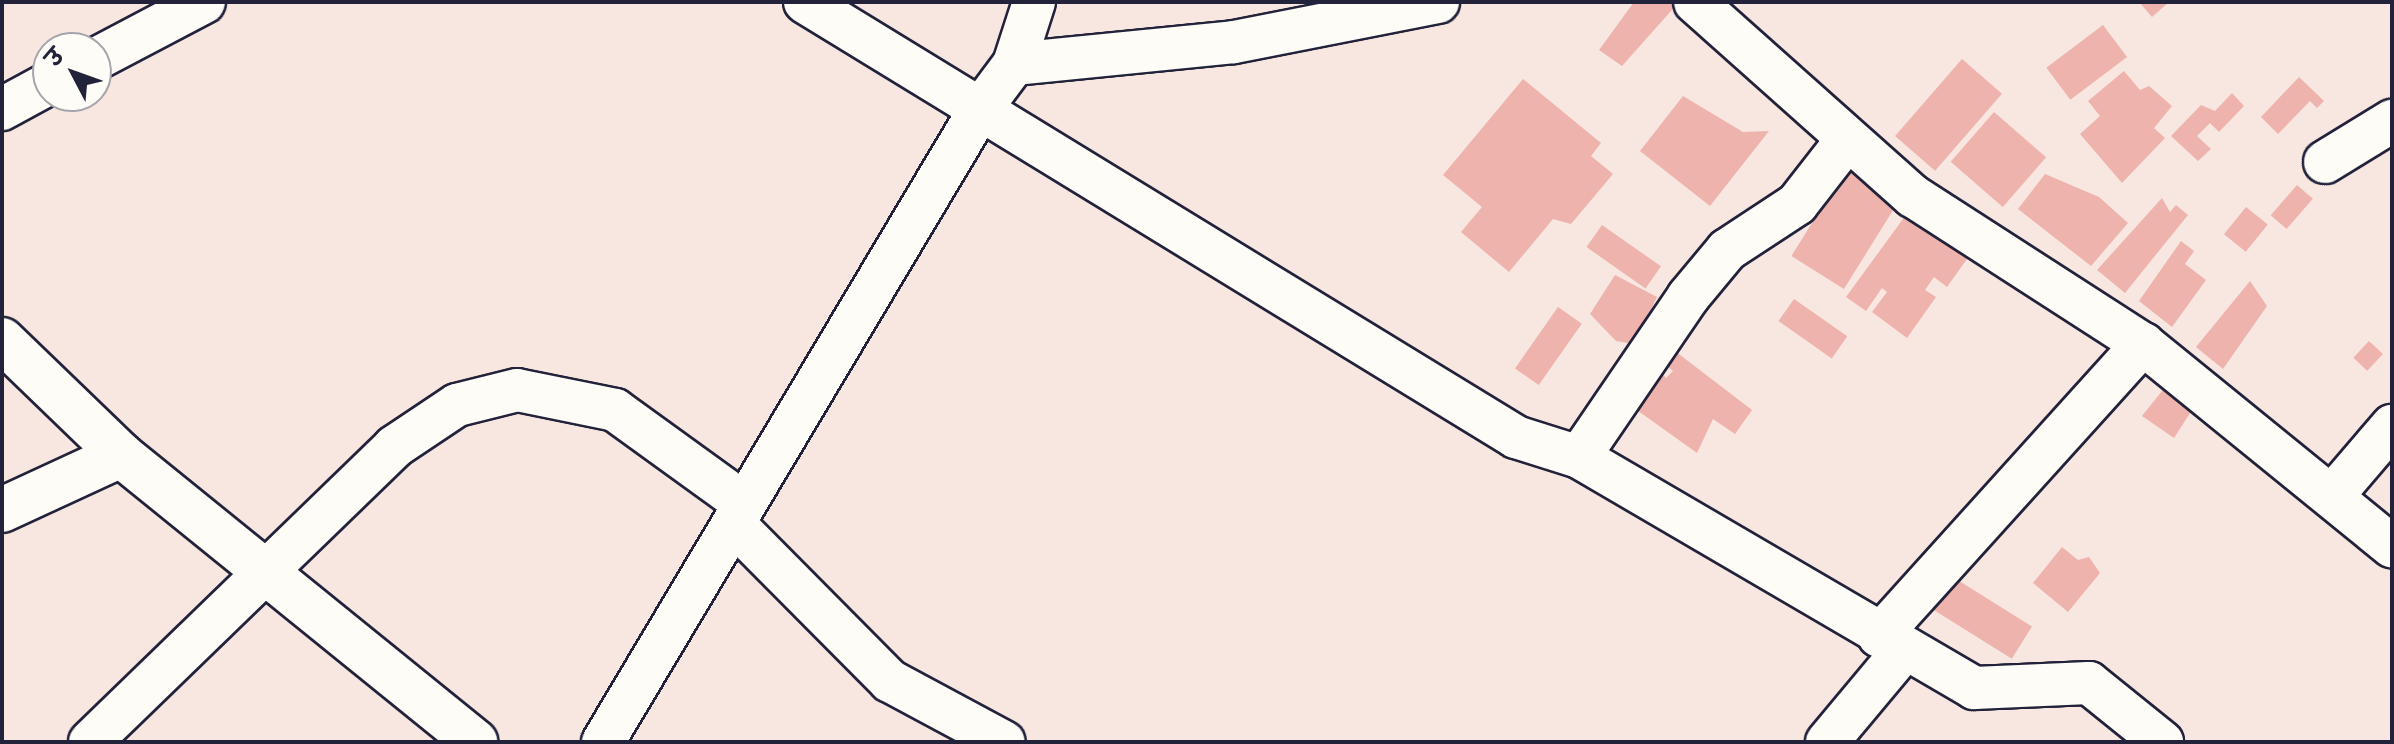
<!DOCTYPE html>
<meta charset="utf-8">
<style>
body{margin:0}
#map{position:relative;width:2394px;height:744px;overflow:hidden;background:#f8e6e0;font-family:"Shantell Sans","Playpen Sans Deva",sans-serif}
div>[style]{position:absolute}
.building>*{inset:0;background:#eeb3ac;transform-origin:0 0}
.roads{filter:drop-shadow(2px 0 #22223b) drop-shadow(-2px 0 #22223b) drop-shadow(0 2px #22223b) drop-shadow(0 -2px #22223b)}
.street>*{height:42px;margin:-21px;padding:0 21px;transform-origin:21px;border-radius:21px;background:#fdfcf7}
.secondary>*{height:44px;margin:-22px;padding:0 22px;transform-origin:22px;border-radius:22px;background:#fdfcf7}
span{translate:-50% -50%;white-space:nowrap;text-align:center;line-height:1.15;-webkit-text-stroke:6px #fdfcf7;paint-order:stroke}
.frame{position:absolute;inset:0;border:4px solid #22223b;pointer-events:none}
.north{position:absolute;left:32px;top:32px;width:80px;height:80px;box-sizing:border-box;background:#fdfcf7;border:2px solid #a5a5ac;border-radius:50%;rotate:311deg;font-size:22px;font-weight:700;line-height:32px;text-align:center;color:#22223b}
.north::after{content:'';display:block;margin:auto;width:28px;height:36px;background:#22223b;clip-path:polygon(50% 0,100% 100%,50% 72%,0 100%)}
</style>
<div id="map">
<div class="building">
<div style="clip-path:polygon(1634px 2px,1679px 2px,1622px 66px,1599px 50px)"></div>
<div style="clip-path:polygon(2139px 2px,2169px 2px,2152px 17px)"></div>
<div style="left:2103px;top:25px;width:40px;height:71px;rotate:53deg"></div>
<div style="left:1962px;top:59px;width:53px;height:102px;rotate:41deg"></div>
<div style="clip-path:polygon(2124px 71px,2140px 90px,2149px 86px,2172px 106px,2154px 128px,2165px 138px,2122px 183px,2080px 134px,2100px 116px,2088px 101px)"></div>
<div style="clip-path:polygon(2299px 77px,2324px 101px,2317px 108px,2310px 101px,2278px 134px,2261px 117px)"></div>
<div style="clip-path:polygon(1523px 79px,1601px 143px,1591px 156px,1613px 174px,1571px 224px,1553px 219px,1509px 272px,1461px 232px,1482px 207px,1443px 175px)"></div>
<div style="clip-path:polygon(2232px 93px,2244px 106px,2219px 132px,2210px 123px,2197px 136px,2211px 149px,2198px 161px,2171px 136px,2201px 105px,2215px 111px)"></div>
<div style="clip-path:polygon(1683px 96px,1743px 132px,1769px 131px,1710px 206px,1640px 151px)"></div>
<div style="left:1994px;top:112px;width:69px;height:66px;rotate:41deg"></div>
<div style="left:1847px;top:167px;width:62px;height:105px;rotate:32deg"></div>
<div style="clip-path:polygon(2045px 174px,2099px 197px,2128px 223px,2091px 266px,2018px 209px)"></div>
<div style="left:2297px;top:185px;width:21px;height:40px;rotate:41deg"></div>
<div style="clip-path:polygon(2162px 198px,2170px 212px,2176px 205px,2188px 215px,2125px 293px,2097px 270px)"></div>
<div style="left:2246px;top:207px;width:28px;height:35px;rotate:39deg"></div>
<div style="clip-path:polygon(1911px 208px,1972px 252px,1947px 287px,1934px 277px,1925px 290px,1936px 297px,1907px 338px,1872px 312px,1887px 292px,1882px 288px,1866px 311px,1846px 297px)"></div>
<div style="left:1602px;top:225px;width:72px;height:27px;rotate:35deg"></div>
<div style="clip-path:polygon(2181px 241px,2194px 251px,2185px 264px,2206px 280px,2172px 327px,2139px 301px)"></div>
<div style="clip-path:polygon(1615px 275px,1657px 297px,1634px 344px,1616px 341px,1590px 314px)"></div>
<div style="clip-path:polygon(2250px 281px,2267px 306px,2223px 369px,2196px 347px)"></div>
<div style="left:1794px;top:299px;width:65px;height:27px;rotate:35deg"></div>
<div style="left:1558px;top:307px;width:29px;height:75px;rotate:35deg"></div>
<div style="left:2369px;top:341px;width:19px;height:23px;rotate:43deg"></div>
<div style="clip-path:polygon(1671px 348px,1752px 410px,1735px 434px,1713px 419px,1697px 453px,1634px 408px,1660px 371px,1666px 378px,1673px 371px,1661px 361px)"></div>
<div style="clip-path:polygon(2174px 376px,2201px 396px,2174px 438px,2142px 416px)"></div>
<div style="clip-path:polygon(2062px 547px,2078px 560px,2089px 557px,2100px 573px,2068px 612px,2033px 583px)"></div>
<div style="left:1948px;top:574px;width:99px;height:38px;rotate:32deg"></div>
</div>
<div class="roads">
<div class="street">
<div style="left:805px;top:2px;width:834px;rotate:31.46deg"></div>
<div style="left:1516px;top:437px;width:66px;rotate:17.6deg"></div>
<div style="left:1579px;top:457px;width:458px;rotate:30.3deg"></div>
<div style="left:1974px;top:688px;width:115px;rotate:-2.5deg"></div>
<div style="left:2089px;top:683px;width:94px;rotate:38.9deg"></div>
<div style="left:1695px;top:2px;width:292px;rotate:41.7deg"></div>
<div style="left:1913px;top:196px;width:274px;rotate:32.8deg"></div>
<div style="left:2143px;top:344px;width:321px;rotate:39.1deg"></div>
<div style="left:96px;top:59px;width:122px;rotate:-27.8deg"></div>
<div style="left:1014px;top:64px;width:65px;rotate:-72.1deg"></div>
<div style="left:2px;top:109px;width:52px;rotate:-28.5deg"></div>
<div style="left:2325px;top:162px;width:79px;rotate:-31.5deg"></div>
<div style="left:1579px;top:457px;width:194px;rotate:-55.7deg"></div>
<div style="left:1688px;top:297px;width:61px;rotate:-50.3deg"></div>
<div style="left:1727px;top:250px;width:84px;rotate:-33.3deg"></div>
<div style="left:1797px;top:204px;width:80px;rotate:-52.1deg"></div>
<div style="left:2333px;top:495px;width:91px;rotate:-49.5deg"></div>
<div style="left:734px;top:524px;width:221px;rotate:45.2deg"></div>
<div style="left:890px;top:681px;width:129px;rotate:28.2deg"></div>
<div style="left:1879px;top:636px;width:394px;rotate:-47.9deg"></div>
<div style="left:90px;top:742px;width:424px;rotate:-44.1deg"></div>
<div style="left:394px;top:447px;width:76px;rotate:-33.7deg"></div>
<div style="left:457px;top:405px;width:62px;rotate:-14deg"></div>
<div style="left:517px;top:390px;width:100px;rotate:11.5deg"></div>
<div style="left:615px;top:410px;width:160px;rotate:35.9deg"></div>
<div style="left:603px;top:742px;width:735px;rotate:-59.21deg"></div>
<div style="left:979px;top:111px;width:59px;rotate:-53.3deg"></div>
<div style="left:1014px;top:64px;width:221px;rotate:-5.7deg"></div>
<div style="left:1234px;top:42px;width:208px;rotate:-11.1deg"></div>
<div style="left:1827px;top:742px;width:120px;rotate:-50.1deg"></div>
</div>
<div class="secondary">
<div style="left:2px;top:340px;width:165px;rotate:44deg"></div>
<div style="left:121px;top:455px;width:456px;rotate:39deg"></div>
<div style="left:2px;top:510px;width:131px;rotate:-24.8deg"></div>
</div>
</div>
<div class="frame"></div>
<div class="north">उ</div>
</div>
